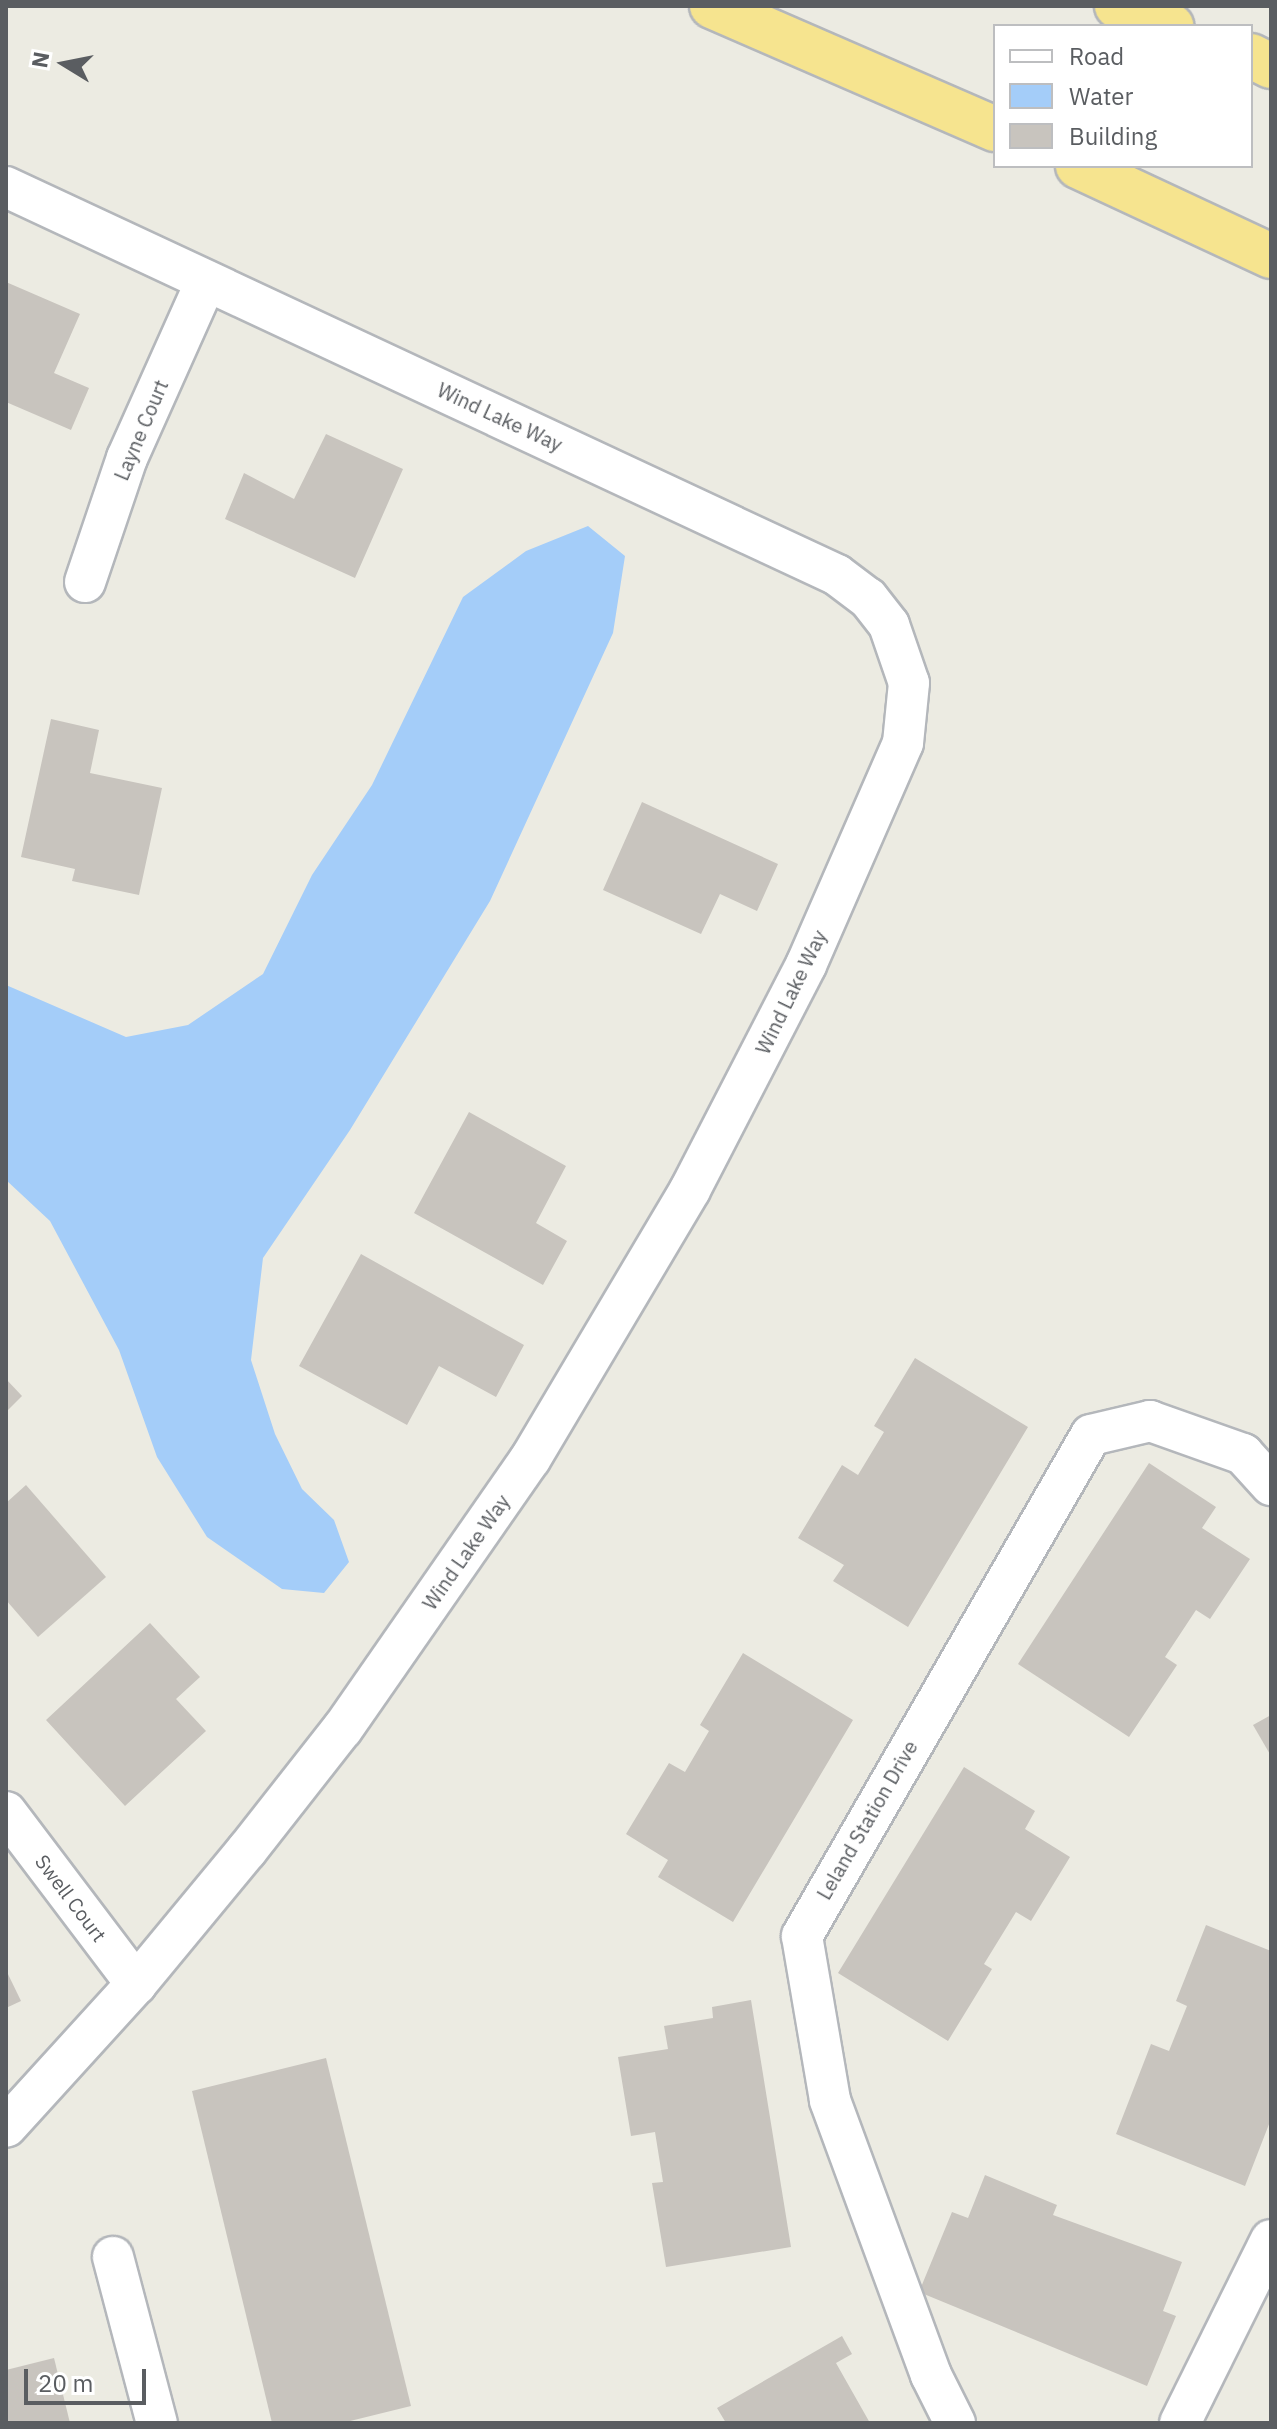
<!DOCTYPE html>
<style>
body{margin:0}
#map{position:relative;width:1277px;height:2429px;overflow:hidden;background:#ecebe2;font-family:"IBM Plex Sans",sans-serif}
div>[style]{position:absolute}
.water>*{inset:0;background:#a4cdf9}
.building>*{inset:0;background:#c8c4be}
.roads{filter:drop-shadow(2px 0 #b4b7bb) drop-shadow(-2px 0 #b4b7bb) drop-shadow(0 2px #b4b7bb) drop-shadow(0 -2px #b4b7bb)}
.minor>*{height:40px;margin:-20px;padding:0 20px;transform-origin:20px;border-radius:20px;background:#fff}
.highway>*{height:44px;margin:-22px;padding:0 22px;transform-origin:22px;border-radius:22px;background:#f6e48f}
span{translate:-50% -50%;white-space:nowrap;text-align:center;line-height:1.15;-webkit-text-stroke:6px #fff;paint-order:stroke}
.street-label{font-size:20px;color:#5a5d61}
.frame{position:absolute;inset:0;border:8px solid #5a5d61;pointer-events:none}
.legend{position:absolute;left:993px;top:24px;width:260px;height:144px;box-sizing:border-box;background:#fff;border:2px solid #bdbec0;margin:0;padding:10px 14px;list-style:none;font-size:24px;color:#5a5d61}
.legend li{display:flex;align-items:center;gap:16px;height:40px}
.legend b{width:40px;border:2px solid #bdbec0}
.north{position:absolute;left:24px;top:24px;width:80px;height:80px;-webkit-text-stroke:6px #fff;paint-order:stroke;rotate:280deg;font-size:22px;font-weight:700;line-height:32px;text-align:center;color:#5a5d61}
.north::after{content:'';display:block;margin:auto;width:28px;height:36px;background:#5a5d61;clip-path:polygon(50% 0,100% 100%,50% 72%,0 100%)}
.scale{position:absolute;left:24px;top:2369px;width:122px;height:36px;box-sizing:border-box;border:4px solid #5a5d61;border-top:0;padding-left:10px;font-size:24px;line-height:28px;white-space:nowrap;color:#5a5d61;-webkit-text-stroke:6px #fff;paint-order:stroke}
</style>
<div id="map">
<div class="water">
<div style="clip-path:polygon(588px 526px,625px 556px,613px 633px,490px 901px,350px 1130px,263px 1258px,251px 1360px,275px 1434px,302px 1489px,334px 1520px,349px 1562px,324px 1593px,282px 1589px,207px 1537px,157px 1457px,119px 1350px,50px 1221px,6px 1180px,6px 985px,126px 1037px,188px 1025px,263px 974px,312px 875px,372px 785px,463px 597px,526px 551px)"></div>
</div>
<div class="building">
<div style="clip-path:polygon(6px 282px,80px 314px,54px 373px,89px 388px,71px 430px,6px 402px)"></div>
<div style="clip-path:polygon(326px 434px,403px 469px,355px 578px,225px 519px,244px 473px,294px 499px)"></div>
<div style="clip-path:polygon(51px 719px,99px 730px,90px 773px,162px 788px,139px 895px,72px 881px,75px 869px,21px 857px)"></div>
<div style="clip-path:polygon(642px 802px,778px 864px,757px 911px,720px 894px,701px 934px,603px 890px)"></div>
<div style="clip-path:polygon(469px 1112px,566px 1166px,536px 1223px,567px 1241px,543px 1285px,414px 1213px)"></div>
<div style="clip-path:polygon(361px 1254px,524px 1345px,496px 1397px,439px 1366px,407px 1425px,299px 1366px)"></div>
<div style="clip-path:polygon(915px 1358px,1028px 1427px,908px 1627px,833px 1581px,844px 1565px,798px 1538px,842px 1465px,858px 1475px,884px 1432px,874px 1426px)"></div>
<div style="clip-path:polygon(6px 1379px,22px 1396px,6px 1412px)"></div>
<div style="clip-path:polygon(1149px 1463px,1216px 1507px,1202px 1528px,1250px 1559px,1210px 1619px,1196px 1610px,1165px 1657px,1177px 1665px,1129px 1737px,1018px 1664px)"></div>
<div style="clip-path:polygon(26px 1485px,106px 1577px,38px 1637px,6px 1600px,6px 1503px)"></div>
<div style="clip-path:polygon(150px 1623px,200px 1677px,176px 1699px,206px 1731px,125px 1806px,46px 1720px)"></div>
<div style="clip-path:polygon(743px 1653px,853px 1720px,733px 1922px,658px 1877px,668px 1860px,626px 1834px,669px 1763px,685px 1772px,709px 1731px,700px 1725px)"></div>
<div style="clip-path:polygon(1271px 1715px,1271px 1756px,1253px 1725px)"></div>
<div style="clip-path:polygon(964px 1767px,1035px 1811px,1025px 1829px,1070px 1857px,1031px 1921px,1016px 1912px,984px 1964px,992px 1969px,948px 2041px,838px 1973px)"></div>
<div style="clip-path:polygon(1206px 1925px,1271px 1951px,1271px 2119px,1245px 2186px,1116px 2134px,1151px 2044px,1169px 2051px,1187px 2006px,1176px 2001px)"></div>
<div style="clip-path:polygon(6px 1970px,21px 2001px,6px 2008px)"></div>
<div style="clip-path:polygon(751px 2000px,791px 2247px,666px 2267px,652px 2183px,663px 2182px,655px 2132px,631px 2136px,618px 2057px,668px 2049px,664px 2026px,713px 2018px,712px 2007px)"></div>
<div style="clip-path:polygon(326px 2058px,411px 2406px,342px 2423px,272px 2423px,192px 2091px)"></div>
<div style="clip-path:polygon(985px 2175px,1057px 2205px,1053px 2215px,1182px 2262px,1163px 2311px,1176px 2316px,1147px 2386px,919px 2292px,952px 2212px,968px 2218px)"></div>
<div style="clip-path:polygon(842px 2336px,852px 2354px,836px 2363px,870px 2423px,726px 2423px,717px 2408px)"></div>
<div style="clip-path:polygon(54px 2358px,70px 2423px,6px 2423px,6px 2370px)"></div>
</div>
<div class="roads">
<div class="minor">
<div style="left:6px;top:187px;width:917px;rotate:25.03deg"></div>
<div style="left:837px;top:575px;width:39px;rotate:37deg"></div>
<div style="left:868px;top:598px;width:34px;rotate:52deg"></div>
<div style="left:889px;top:625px;width:61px;rotate:71deg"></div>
<div style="left:909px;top:683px;width:60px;rotate:95.7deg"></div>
<div style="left:903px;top:743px;width:242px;rotate:113.6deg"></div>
<div style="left:806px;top:965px;width:253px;rotate:117.3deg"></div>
<div style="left:690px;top:1190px;width:313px;rotate:120.7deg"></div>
<div style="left:530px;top:1459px;width:329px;rotate:124.8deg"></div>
<div style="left:342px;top:1729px;width:154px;rotate:128.1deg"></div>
<div style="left:247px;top:1850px;width:174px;rotate:129.6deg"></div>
<div style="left:136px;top:1984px;width:193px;rotate:132.3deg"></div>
<div style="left:85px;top:582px;width:131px;rotate:-71.3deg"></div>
<div style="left:127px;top:458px;width:194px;rotate:-65.9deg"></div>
<div style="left:6px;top:1812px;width:216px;rotate:52.9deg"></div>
<div style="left:113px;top:2257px;width:172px;rotate:75.2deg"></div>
<div style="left:955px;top:2423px;width:54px;rotate:-116.6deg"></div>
<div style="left:931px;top:2375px;width:293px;rotate:-110.2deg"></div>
<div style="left:830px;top:2100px;width:166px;rotate:-99.7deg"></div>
<div style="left:802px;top:1936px;width:578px;rotate:-60.02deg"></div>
<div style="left:1091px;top:1435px;width:61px;rotate:-13.3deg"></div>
<div style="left:1150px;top:1421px;width:99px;rotate:19.5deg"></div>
<div style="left:1243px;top:1454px;width:42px;rotate:47.9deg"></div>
<div style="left:1180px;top:2423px;width:204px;rotate:-63.6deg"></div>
</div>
<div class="highway">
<div style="left:712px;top:6px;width:309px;rotate:23.5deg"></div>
<div style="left:1117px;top:6px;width:58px;rotate:20.3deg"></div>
<div style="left:1251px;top:56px;width:22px;rotate:27deg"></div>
<div style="left:1078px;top:166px;width:213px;rotate:25deg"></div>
</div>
</div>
<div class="street-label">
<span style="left:500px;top:417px;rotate:25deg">Wind Lake Way</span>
<span style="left:141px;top:430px;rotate:-67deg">Layne Court</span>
<span style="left:791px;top:992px;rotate:-64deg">Wind Lake Way</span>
<span style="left:466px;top:1552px;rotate:-55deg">Wind Lake Way</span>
<span style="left:867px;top:1820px;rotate:-60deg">Leland Station Drive</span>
<span style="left:71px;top:1898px;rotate:53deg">Swell Court</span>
</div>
<div class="frame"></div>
<ul class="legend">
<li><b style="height:10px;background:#fff"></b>Road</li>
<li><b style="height:22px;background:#a4cdf9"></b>Water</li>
<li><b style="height:22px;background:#c8c4be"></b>Building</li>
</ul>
<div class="north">N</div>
<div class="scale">20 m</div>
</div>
